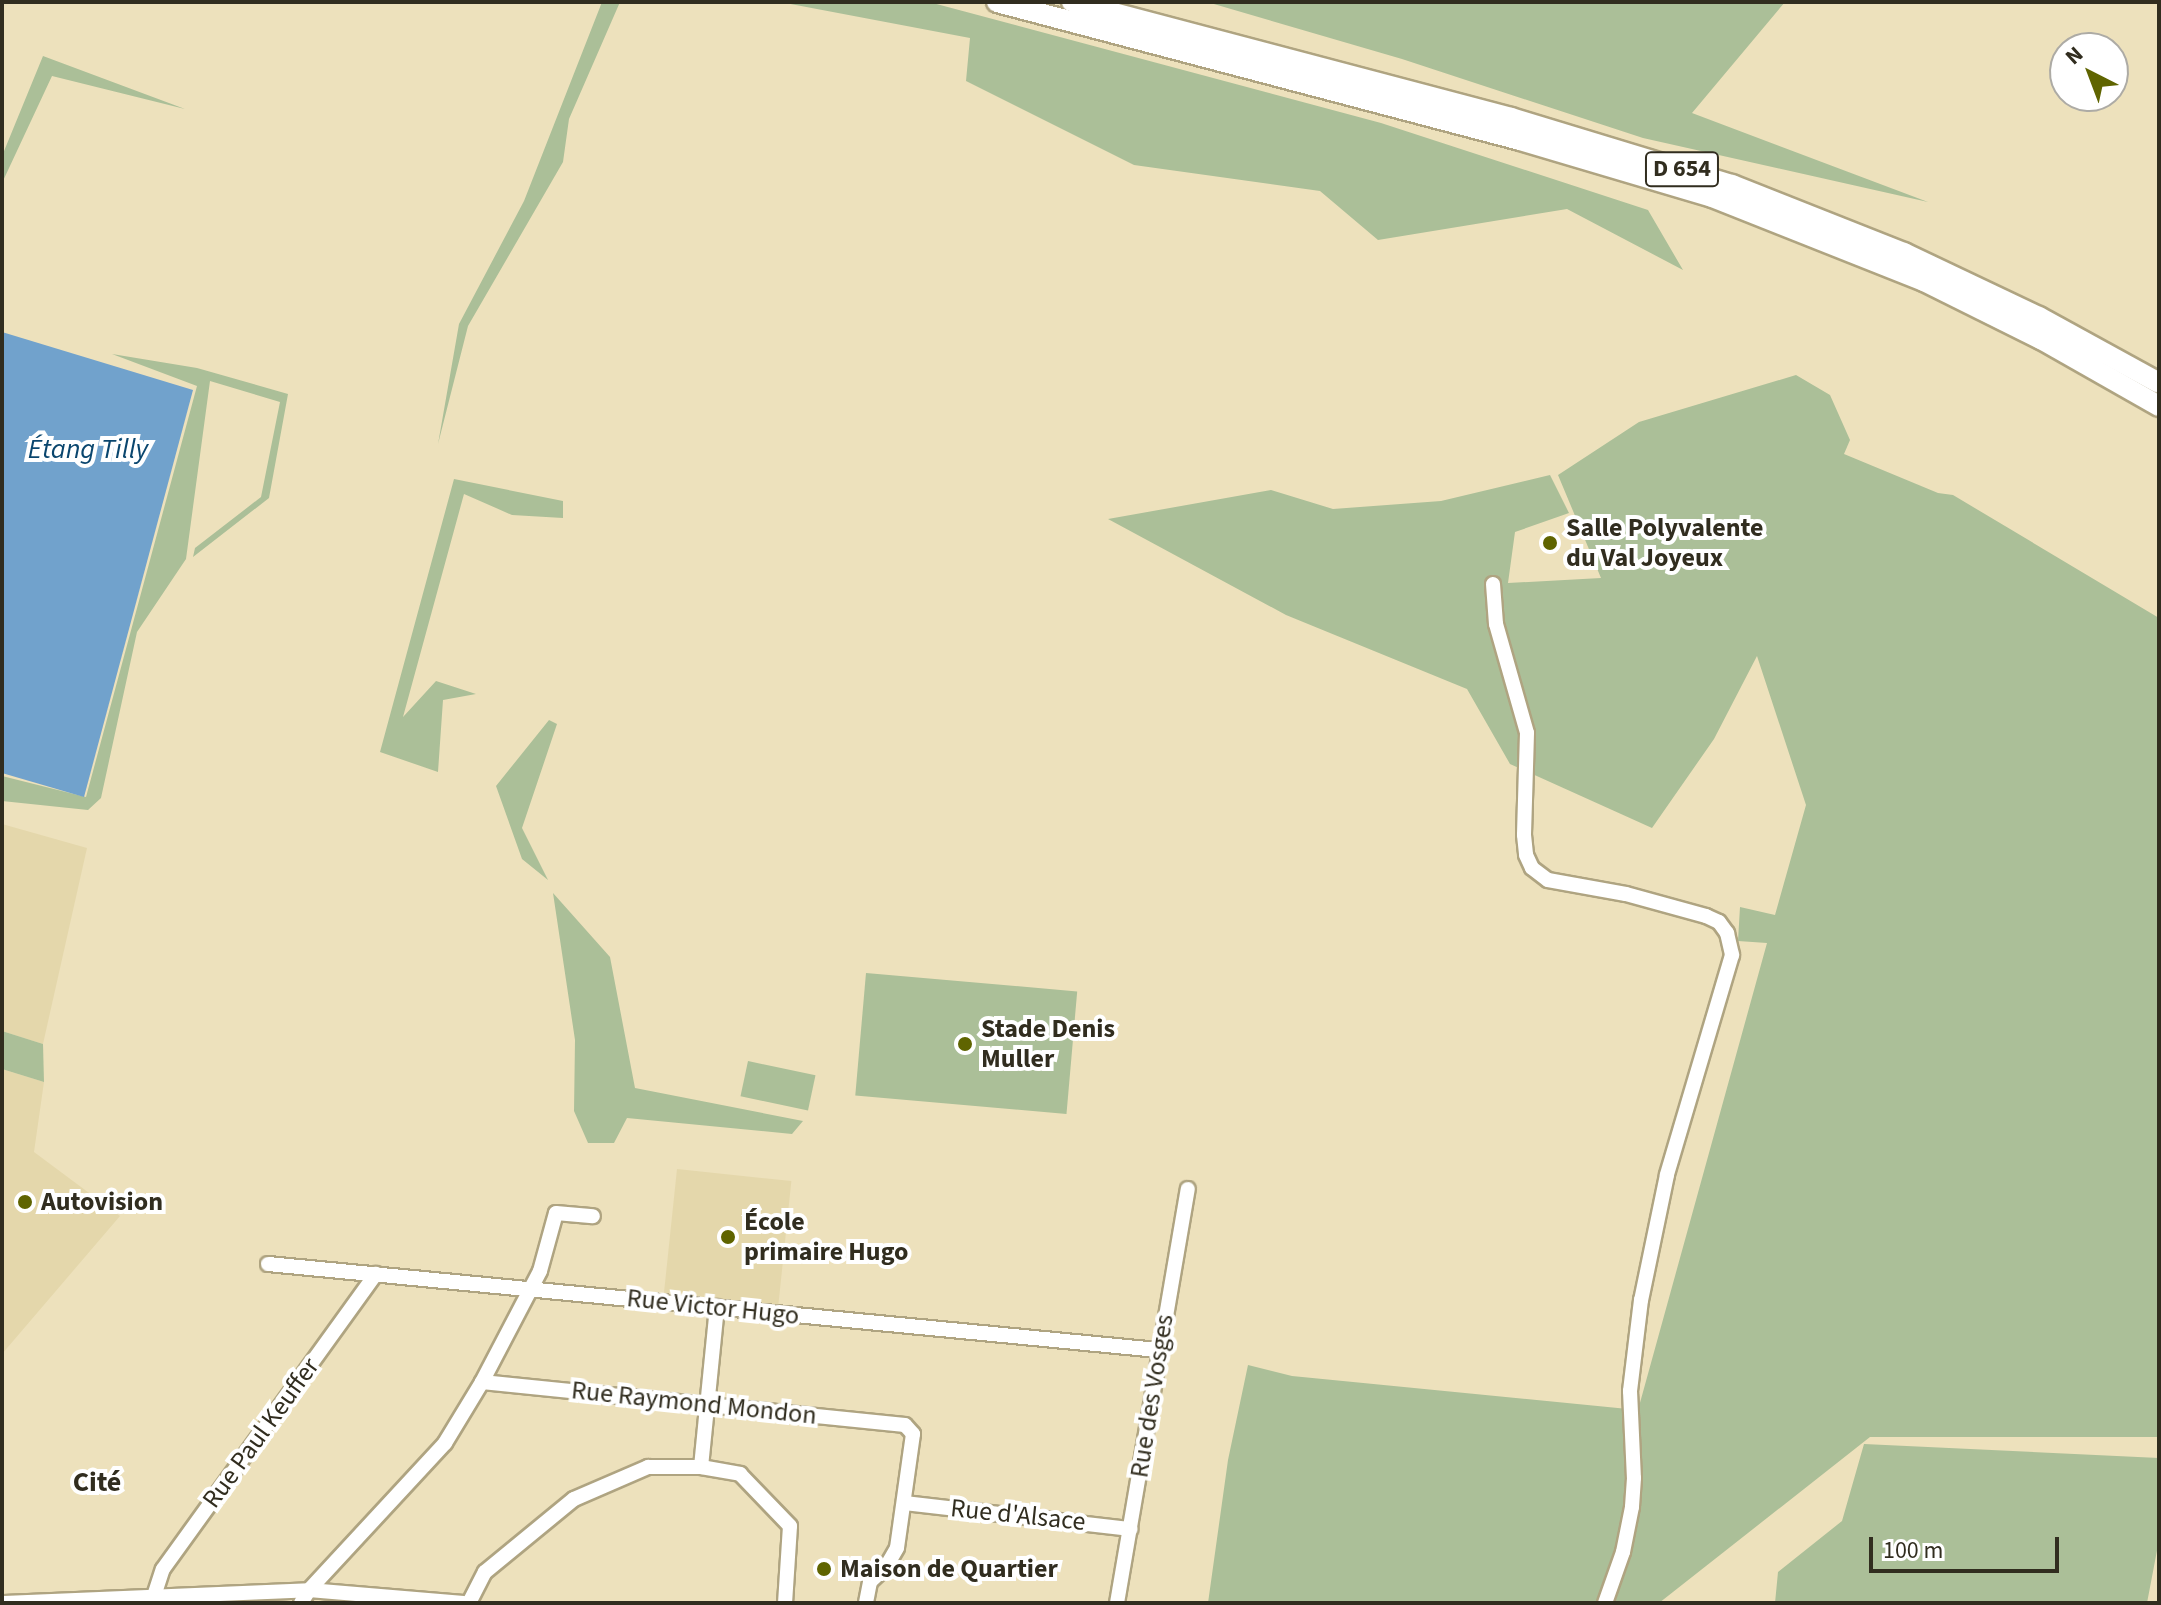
<!DOCTYPE html>
<meta charset="utf-8">
<style>
body{margin:0}
#map{position:relative;width:2161px;height:1605px;overflow:hidden;background:#ede1bc;font-family:"Source Sans 3",sans-serif}
div>[style]{position:absolute}
.built>*{inset:0;background:#e4d7ab;transform-origin:0 0}
.green>*{inset:0;background:#abbf98;transform-origin:0 0}
.water>*{inset:0;background:#71a2cc}
.roads{filter:drop-shadow(2px 0 #afa481) drop-shadow(-2px 0 #afa481) drop-shadow(0 2px #afa481) drop-shadow(0 -2px #afa481)}
.minor>*{height:14px;margin:-7px;padding:0 7px;transform-origin:7px;border-radius:7px;background:#fff}
.highway>*{height:20px;margin:-10px;padding:0 10px;transform-origin:10px;border-radius:10px;background:#fff}
.dots>*{width:22px;height:22px;translate:-50% -50%;box-sizing:border-box;border:4px solid #fff;border-radius:50%}
span{translate:-50% -50%;white-space:nowrap;text-align:center;line-height:1.15;-webkit-text-stroke:8px #fff;paint-order:stroke}
.shield-label span{padding:2px 6px;background:#fff;border:2px solid;border-radius:6px;-webkit-text-stroke-width:0}
.shield-label{font-size:24px;color:#312d1f;font-weight:700}
.poi-label{font-size:26px;color:#312d1f;font-weight:700}
.left{translate:0 -50%;text-align:left}
.street-label{font-size:26px;color:#312d1f}
.water-label{font-size:28px;color:#0a466e;font-style:italic}
.neighbourhood-label{font-size:28px;color:#312d1f;font-weight:700}
.frame{position:absolute;inset:0;border:4px solid #312d1f;pointer-events:none}
.north{position:absolute;left:2049px;top:32px;width:80px;height:80px;box-sizing:border-box;background:#fff;border:2px solid #adaba5;border-radius:50%;rotate:318deg;font-size:22px;font-weight:700;line-height:32px;text-align:center;color:#312d1f}
.north::after{content:'';display:block;margin:auto;width:28px;height:36px;background:#5f6400;clip-path:polygon(50% 0,100% 100%,50% 72%,0 100%)}
.scale{position:absolute;left:1869px;top:1537px;width:190px;height:36px;box-sizing:border-box;border:4px solid #312d1f;border-top:0;padding-left:10px;font-size:24px;line-height:28px;white-space:nowrap;color:#312d1f;-webkit-text-stroke:6px #fff;paint-order:stroke}
</style>
<div id="map">
<div class="built">
<div style="clip-path:polygon(2px 824px,87px 848px,43px 1044px,2px 1031px)"></div>
<div style="clip-path:polygon(2px 1069px,44px 1082px,34px 1152px,120px 1216px,2px 1354px)"></div>
<div style="left:677px;top:1169px;width:115px;height:127px;rotate:6deg"></div>
</div>
<div class="green">
<div style="clip-path:polygon(602px 2px,620px 2px,569px 119px,563px 162px,468px 326px,438px 444px,459px 324px,524px 201px)"></div>
<div style="clip-path:polygon(780px 2px,929px 2px,1381px 123px,1648px 210px,1683px 270px,1567px 209px,1378px 240px,1320px 191px,1134px 165px,966px 81px,970px 38px)"></div>
<div style="clip-path:polygon(1207px 2px,1785px 2px,1692px 113px,1928px 202px,1643px 138px,1402px 59px)"></div>
<div style="clip-path:polygon(43px 56px,185px 109px,52px 76px,2px 183px,2px 156px)"></div>
<div style="clip-path:polygon(112px 354px,197px 368px,288px 394px,269px 498px,193px 557px,195px 548px,261px 497px,280px 402px,210px 381px,186px 559px,137px 632px,101px 798px,88px 810px,2px 801px,2px 776px,86px 797px,197px 386px)"></div>
<div style="clip-path:polygon(1796px 375px,1830px 395px,1850px 440px,1844px 454px,1938px 493px,1953px 495px,2159px 618px,2159px 1437px,1870px 1437px,1659px 1603px,1208px 1603px,1228px 1460px,1248px 1365px,1292px 1376px,1638px 1410px,1767px 943px,1738px 941px,1740px 907px,1775px 915px,1806px 805px,1757px 656px,1714px 739px,1652px 828px,1510px 764px,1467px 689px,1286px 615px,1108px 519px,1271px 490px,1333px 509px,1441px 501px,1550px 475px,1569px 513px,1515px 532px,1508px 583px,1601px 578px,1558px 475px,1639px 422px)"></div>
<div style="clip-path:polygon(454px 479px,563px 501px,563px 518px,512px 515px,464px 494px,403px 717px,436px 681px,476px 694px,443px 700px,438px 772px,380px 752px)"></div>
<div style="clip-path:polygon(549px 720px,557px 724px,522px 828px,548px 880px,522px 859px,496px 786px)"></div>
<div style="clip-path:polygon(553px 893px,610px 957px,635px 1088px,803px 1121px,792px 1134px,627px 1118px,614px 1143px,588px 1143px,574px 1111px,575px 1040px)"></div>
<div style="left:866px;top:973px;width:212px;height:123px;rotate:5deg"></div>
<div style="clip-path:polygon(2px 1031px,43px 1044px,44px 1082px,2px 1069px)"></div>
<div style="left:748px;top:1061px;width:69px;height:36px;rotate:12deg"></div>
<div style="clip-path:polygon(1864px 1444px,2159px 1458px,2159px 1540px,2147px 1603px,1775px 1603px,1778px 1572px,1842px 1521px)"></div>
</div>
<div class="water">
<div style="clip-path:polygon(2px 332px,193px 390px,84px 797px,2px 773px)"></div>
</div>
<div class="roads">
<div class="minor">
<div style="left:1493px;top:584px;width:40px;rotate:85.7deg"></div>
<div style="left:1496px;top:624px;width:113px;rotate:74.1deg"></div>
<div style="left:1527px;top:733px;width:102px;rotate:91.7deg"></div>
<div style="left:1524px;top:835px;width:20px;rotate:84deg"></div>
<div style="left:1526px;top:855px;width:14px;rotate:65deg"></div>
<div style="left:1532px;top:868px;width:20px;rotate:37deg"></div>
<div style="left:1548px;top:880px;width:79px;rotate:10.2deg"></div>
<div style="left:1626px;top:894px;width:83px;rotate:15.4deg"></div>
<div style="left:1706px;top:916px;width:14px;rotate:25deg"></div>
<div style="left:1719px;top:922px;width:14px;rotate:54deg"></div>
<div style="left:1727px;top:933px;width:23px;rotate:77deg"></div>
<div style="left:1732px;top:955px;width:229px;rotate:106.5deg"></div>
<div style="left:1667px;top:1175px;width:128px;rotate:101.7deg"></div>
<div style="left:1641px;top:1300px;width:92px;rotate:96.9deg"></div>
<div style="left:1630px;top:1391px;width:87px;rotate:87.4deg"></div>
<div style="left:1634px;top:1478px;width:29px;rotate:94deg"></div>
<div style="left:1632px;top:1507px;width:46px;rotate:101.3deg"></div>
<div style="left:1623px;top:1552px;width:54px;rotate:109.4deg"></div>
<div style="left:268px;top:1264px;width:894px;rotate:5.52deg"></div>
<div style="left:482px;top:1382px;width:425px;rotate:5.8deg"></div>
<div style="left:905px;top:1425px;width:12px;rotate:48deg"></div>
<div style="left:913px;top:1434px;width:115px;rotate:98deg"></div>
<div style="left:897px;top:1548px;width:22px;rotate:120deg"></div>
<div style="left:886px;top:1567px;width:22px;rotate:137deg"></div>
<div style="left:870px;top:1582px;width:21px;rotate:101deg"></div>
<div style="left:701px;top:1467px;width:161px;rotate:-84.3deg"></div>
<div style="left:905px;top:1503px;width:227px;rotate:6.6deg"></div>
<div style="left:154px;top:1596px;width:28px;rotate:-72deg"></div>
<div style="left:163px;top:1569px;width:364px;rotate:-54.2deg"></div>
<div style="left:4px;top:1603px;width:305px;rotate:-2.4deg"></div>
<div style="left:309px;top:1590px;width:155px;rotate:4.8deg"></div>
<div style="left:301px;top:1603px;width:15px;rotate:-58deg"></div>
<div style="left:309px;top:1590px;width:200px;rotate:-47.2deg"></div>
<div style="left:445px;top:1443px;width:71px;rotate:-58.8deg"></div>
<div style="left:482px;top:1382px;width:125px;rotate:-62.4deg"></div>
<div style="left:540px;top:1271px;width:60px;rotate:-74.6deg"></div>
<div style="left:556px;top:1213px;width:37px;rotate:5deg"></div>
<div style="left:469px;top:1603px;width:35px;rotate:-63deg"></div>
<div style="left:485px;top:1572px;width:115px;rotate:-39.4deg"></div>
<div style="left:574px;top:1499px;width:81px;rotate:-23.4deg"></div>
<div style="left:648px;top:1467px;width:53px"></div>
<div style="left:701px;top:1467px;width:40px;rotate:10deg"></div>
<div style="left:740px;top:1474px;width:72px;rotate:46.1deg"></div>
<div style="left:790px;top:1526px;width:77px;rotate:93.7deg"></div>
<div style="left:1117px;top:1603px;width:420px;rotate:-80.3deg"></div>
</div>
<div class="highway">
<div style="left:997px;top:2px;width:541px;rotate:14.78deg"></div>
<div style="left:1520px;top:140px;width:200px;rotate:16.5deg"></div>
<div style="left:1712px;top:197px;width:228px;rotate:21.6deg"></div>
<div style="left:1924px;top:281px;width:131px;rotate:26.4deg"></div>
<div style="left:2041px;top:339px;width:136px;rotate:29.6deg"></div>
<div style="left:1072px;top:2px;width:454px;rotate:14.8deg"></div>
<div style="left:1511px;top:118px;width:231px;rotate:16.9deg"></div>
<div style="left:1732px;top:185px;width:185px;rotate:21.6deg"></div>
<div style="left:1904px;top:253px;width:149px;rotate:25.4deg"></div>
<div style="left:2039px;top:317px;width:137px;rotate:28.8deg"></div>
</div>
</div>
<div class="dots">
<div style="left:1550px;top:543px;background:#5f6400"></div>
<div style="left:965px;top:1044px;background:#5f6400"></div>
<div style="left:25px;top:1202px;background:#5f6400"></div>
<div style="left:728px;top:1237px;background:#5f6400"></div>
<div style="left:824px;top:1569px;background:#5f6400"></div>
</div>
<div class="shield-label">
<span style="left:1682px;top:169px">D 654</span>
</div>
<div class="poi-label">
<span class="left" style="left:1566px;top:543px">Salle Polyvalente<br>du Val Joyeux</span>
<span class="left" style="left:981px;top:1044px">Stade Denis<br>Muller</span>
<span class="left" style="left:41px;top:1202px">Autovision</span>
<span class="left" style="left:744px;top:1237px">École<br>primaire Hugo</span>
<span class="left" style="left:840px;top:1569px">Maison de Quartier</span>
</div>
<div class="street-label">
<span style="left:713px;top:1307px;rotate:6deg">Rue Victor Hugo</span>
<span style="left:1152px;top:1396px;rotate:-81deg">Rue des Vosges</span>
<span style="left:694px;top:1403px;rotate:6deg">Rue Raymond Mondon</span>
<span style="left:261px;top:1433px;rotate:-54deg">Rue Paul Keuffer</span>
<span style="left:1018px;top:1515px;rotate:6deg">Rue d'Alsace</span>
</div>
<div class="water-label">
<span style="left:88px;top:449px">Étang Tilly</span>
</div>
<div class="neighbourhood-label">
<span style="left:97px;top:1482px">Cité</span>
</div>
<div class="frame"></div>
<div class="north">N</div>
<div class="scale">100 m</div>
</div>
